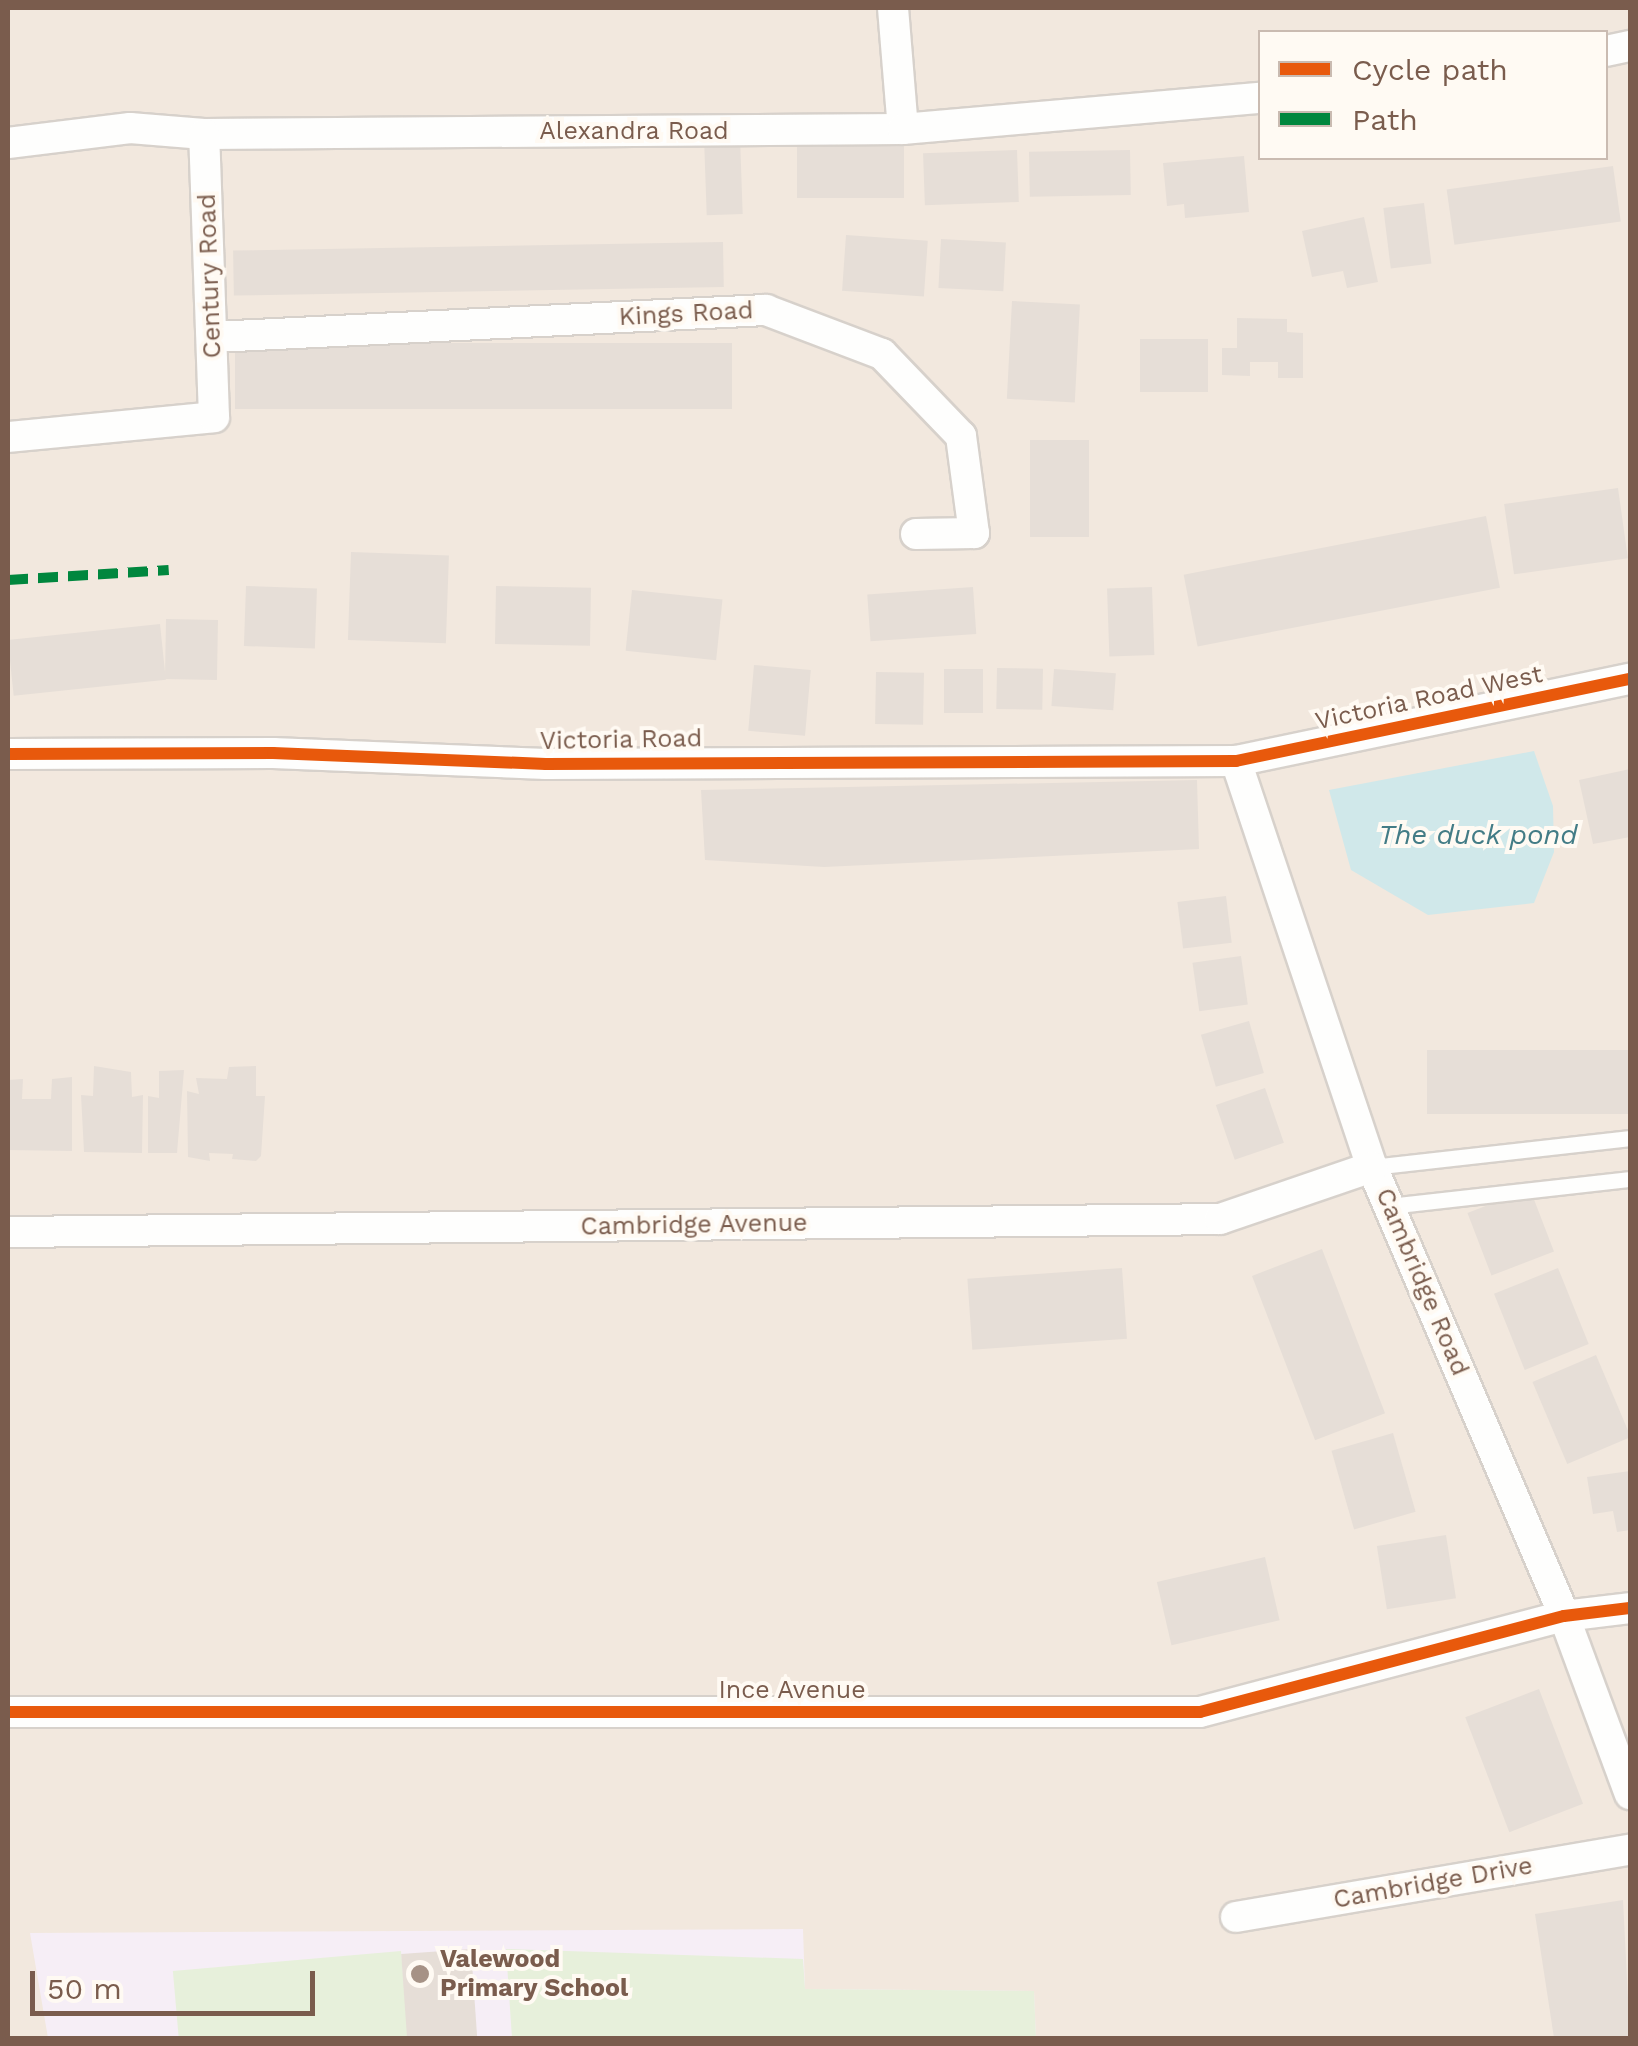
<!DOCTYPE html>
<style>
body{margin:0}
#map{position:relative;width:1638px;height:2046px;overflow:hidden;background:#f9f5f0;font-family:"Work Sans",sans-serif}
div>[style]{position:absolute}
.residential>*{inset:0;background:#f2e8de}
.education>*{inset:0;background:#f6eef6}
.green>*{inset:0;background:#e7f0db;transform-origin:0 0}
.water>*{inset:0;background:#d0e8ea}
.building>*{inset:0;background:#e6ded7;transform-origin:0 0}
.roads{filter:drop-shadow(2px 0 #d7d1cb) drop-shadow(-2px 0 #d7d1cb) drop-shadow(0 2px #d7d1cb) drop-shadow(0 -2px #d7d1cb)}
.service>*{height:15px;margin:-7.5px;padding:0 7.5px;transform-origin:7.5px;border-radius:7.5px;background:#fefefd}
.minor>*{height:30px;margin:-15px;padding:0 15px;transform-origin:15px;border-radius:15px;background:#fefefd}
.quiet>*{height:10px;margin-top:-5px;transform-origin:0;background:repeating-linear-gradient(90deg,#00873e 0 20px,transparent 0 30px)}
.cycleway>*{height:12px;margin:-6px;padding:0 6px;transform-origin:6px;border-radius:6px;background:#e8590c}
.dots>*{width:28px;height:28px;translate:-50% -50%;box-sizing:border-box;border:5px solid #fffaf3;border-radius:50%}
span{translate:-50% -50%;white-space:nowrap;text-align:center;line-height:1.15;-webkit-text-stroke:8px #fffaf3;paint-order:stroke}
.street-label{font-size:25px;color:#7a5c4d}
.poi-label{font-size:25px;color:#7a5c4d;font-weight:700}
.left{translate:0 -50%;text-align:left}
.water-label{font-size:28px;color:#437c86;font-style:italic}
.frame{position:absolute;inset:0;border:10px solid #7a5c4d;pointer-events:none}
.legend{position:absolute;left:1258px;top:30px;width:350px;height:130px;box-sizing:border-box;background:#fffaf3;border:2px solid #cabbb1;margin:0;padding:12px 18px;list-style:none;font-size:30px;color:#7a5c4d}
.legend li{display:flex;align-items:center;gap:20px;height:50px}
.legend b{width:50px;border:2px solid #cabbb1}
.scale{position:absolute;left:30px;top:1971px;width:285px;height:45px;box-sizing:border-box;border:5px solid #7a5c4d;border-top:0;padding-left:12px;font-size:30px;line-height:35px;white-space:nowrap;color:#7a5c4d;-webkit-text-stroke:8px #fffaf3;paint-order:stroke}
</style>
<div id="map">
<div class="residential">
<div style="clip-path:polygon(evenodd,8px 8px,1630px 8px,1630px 2038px,8px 2038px,8px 8px,1260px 32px,1606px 32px,1606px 158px,1260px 158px,1260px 32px)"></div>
</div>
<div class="education">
<div style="clip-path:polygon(803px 1929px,805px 1989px,1034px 1991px,1036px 2038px,48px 2038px,30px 1933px)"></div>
</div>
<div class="green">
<div style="clip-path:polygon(506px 1949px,803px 1959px,805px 1989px,1034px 1991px,1036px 2038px,512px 2038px)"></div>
<div style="left:401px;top:1951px;width:87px;height:229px;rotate:85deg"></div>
</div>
<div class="water">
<div style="clip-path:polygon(1534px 751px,1553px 806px,1554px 852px,1534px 903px,1428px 915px,1351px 870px,1329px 790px)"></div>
</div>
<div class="building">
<div style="left:740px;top:137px;width:77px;height:36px;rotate:88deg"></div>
<div style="left:797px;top:141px;width:107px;height:57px"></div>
<div style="left:1017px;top:150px;width:52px;height:94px;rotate:88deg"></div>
<div style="left:1130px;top:150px;width:45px;height:101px;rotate:89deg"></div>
<div style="clip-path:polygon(1244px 156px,1249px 212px,1185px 218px,1184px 204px,1167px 206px,1163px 163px)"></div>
<div style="left:1613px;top:166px;width:56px;height:168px;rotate:82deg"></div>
<div style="left:1424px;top:203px;width:61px;height:41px;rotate:83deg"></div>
<div style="clip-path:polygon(1364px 217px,1378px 282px,1347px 288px,1343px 271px,1312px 277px,1302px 231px)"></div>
<div style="left:846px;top:235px;width:82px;height:56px;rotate:4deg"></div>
<div style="left:941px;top:239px;width:65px;height:49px;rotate:3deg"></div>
<div style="left:723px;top:242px;width:45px;height:490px;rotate:89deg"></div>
<div style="left:1012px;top:301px;width:68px;height:98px;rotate:3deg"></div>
<div style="clip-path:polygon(1237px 318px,1287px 319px,1287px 332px,1303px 333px,1303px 378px,1278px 378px,1278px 362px,1250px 362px,1250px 376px,1222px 375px,1222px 348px,1237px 348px)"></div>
<div style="left:1140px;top:339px;width:68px;height:53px"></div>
<div style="left:732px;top:343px;width:66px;height:497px;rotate:90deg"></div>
<div style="left:1089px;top:440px;width:97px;height:59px;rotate:90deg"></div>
<div style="left:1618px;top:488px;width:71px;height:115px;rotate:82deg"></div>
<div style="left:1486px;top:516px;width:73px;height:308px;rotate:79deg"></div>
<div style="left:351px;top:552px;width:98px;height:88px;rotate:2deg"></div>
<div style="left:246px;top:586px;width:71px;height:60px;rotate:2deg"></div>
<div style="left:496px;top:586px;width:95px;height:58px;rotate:1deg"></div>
<div style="left:973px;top:587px;width:47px;height:106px;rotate:86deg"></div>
<div style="left:1152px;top:587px;width:68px;height:45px;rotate:88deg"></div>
<div style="left:632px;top:590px;width:91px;height:61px;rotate:6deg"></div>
<div style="left:218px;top:620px;width:60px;height:52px;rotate:91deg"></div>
<div style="left:160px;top:624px;width:56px;height:153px;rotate:84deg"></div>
<div style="left:754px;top:665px;width:57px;height:66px;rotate:5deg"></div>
<div style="left:997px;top:668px;width:46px;height:41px;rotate:1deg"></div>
<div style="left:944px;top:669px;width:39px;height:44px"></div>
<div style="left:1054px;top:669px;width:62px;height:37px;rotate:4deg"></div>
<div style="left:876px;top:672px;width:48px;height:52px;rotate:1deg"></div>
<div style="clip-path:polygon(1630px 769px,1630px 837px,1593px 844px,1579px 780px)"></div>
<div style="clip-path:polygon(1197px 780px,1199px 849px,824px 867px,705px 860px,701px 790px)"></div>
<div style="left:1226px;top:896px;width:47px;height:49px;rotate:83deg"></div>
<div style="left:1241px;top:956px;width:49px;height:49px;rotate:82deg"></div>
<div style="left:1249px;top:1021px;width:54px;height:50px;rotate:74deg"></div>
<div style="left:1630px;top:1050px;width:64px;height:203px;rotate:90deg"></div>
<div style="clip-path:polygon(94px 1066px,131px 1072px,132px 1097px,143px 1095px,142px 1153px,84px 1152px,81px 1095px,93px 1096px)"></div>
<div style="clip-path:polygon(256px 1066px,256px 1096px,265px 1096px,261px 1156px,256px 1161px,232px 1159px,233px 1154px,209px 1153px,210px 1161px,188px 1157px,187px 1091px,199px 1094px,196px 1078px,227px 1079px,229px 1067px)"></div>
<div style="clip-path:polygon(184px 1070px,177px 1153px,148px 1153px,148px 1096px,159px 1098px,159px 1071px)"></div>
<div style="clip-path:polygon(72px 1077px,72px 1151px,8px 1150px,8px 1080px,23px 1079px,22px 1099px,51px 1099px,52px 1079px)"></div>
<div style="left:1265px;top:1088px;width:58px;height:52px;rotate:71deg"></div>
<div style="left:1530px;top:1189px;width:67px;height:67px;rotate:69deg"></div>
<div style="left:1322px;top:1249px;width:176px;height:75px;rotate:69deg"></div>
<div style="left:1122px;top:1268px;width:71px;height:155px;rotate:86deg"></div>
<div style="left:1558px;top:1268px;width:82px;height:69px;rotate:68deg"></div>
<div style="left:1596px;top:1355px;width:89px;height:69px;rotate:67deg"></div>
<div style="left:1393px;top:1433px;width:82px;height:64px;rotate:74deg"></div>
<div style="clip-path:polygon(1630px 1471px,1630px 1530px,1617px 1532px,1613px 1511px,1593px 1514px,1587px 1477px)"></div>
<div style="left:1446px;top:1535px;width:64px;height:70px;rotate:81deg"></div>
<div style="left:1265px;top:1557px;width:65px;height:111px;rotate:77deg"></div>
<div style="left:1539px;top:1689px;width:123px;height:79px;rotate:69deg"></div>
<div style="clip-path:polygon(1623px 1900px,1630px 2038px,1554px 2038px,1535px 1914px)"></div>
<div style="left:471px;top:1949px;width:89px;height:70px;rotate:86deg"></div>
</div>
<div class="roads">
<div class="service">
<div style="left:1372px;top:1167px;width:260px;rotate:-6.4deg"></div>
<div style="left:1389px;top:1206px;width:243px;rotate:-6.4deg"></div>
</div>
<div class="minor">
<div style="left:893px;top:8px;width:121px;rotate:85.3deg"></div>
<div style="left:1606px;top:51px;width:25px;rotate:-12deg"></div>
<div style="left:8px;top:143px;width:123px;rotate:-7deg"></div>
<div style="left:130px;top:128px;width:74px;rotate:4.6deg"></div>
<div style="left:204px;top:134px;width:699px;rotate:-0.41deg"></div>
<div style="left:903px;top:129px;width:358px;rotate:-5deg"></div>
<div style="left:214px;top:337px;width:553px;rotate:-2.8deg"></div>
<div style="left:766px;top:310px;width:124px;rotate:20.8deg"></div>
<div style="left:882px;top:354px;width:114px;rotate:46.1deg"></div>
<div style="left:961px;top:436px;width:98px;rotate:82.4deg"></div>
<div style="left:974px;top:533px;width:58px;rotate:179deg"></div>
<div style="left:8px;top:437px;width:207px;rotate:-5.5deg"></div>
<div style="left:214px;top:417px;width:283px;rotate:-92deg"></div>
<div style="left:8px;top:754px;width:265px;rotate:-0.2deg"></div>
<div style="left:273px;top:753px;width:273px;rotate:2.3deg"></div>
<div style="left:546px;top:764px;width:690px;rotate:-0.25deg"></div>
<div style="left:1236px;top:761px;width:402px;rotate:-11.8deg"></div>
<div style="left:1236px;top:761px;width:428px;rotate:71.5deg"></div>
<div style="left:1372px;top:1167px;width:488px;rotate:66.8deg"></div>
<div style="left:1564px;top:1616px;width:190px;rotate:69.7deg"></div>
<div style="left:8px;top:1232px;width:1212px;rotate:-0.61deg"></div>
<div style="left:1220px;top:1219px;width:161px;rotate:-18.9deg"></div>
<div style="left:8px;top:1712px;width:1192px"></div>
<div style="left:1200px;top:1712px;width:376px;rotate:-14.8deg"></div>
<div style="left:1564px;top:1616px;width:66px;rotate:-6.9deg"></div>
<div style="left:1236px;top:1917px;width:400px;rotate:-9.7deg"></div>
</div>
</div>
<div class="quiet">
<div style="left:8px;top:580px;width:161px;rotate:-3.6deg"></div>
</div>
<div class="cycleway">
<div style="left:8px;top:754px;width:265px;rotate:-0.2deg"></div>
<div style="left:273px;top:753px;width:273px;rotate:2.3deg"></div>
<div style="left:546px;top:764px;width:690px;rotate:-0.25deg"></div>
<div style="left:1236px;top:761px;width:402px;rotate:-11.8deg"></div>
<div style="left:8px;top:1712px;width:1192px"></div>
<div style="left:1200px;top:1712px;width:376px;rotate:-14.8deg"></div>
<div style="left:1564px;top:1616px;width:66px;rotate:-6.9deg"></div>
</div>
<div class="dots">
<div style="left:420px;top:1974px;background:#a69286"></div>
</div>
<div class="street-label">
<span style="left:634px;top:131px">Alexandra Road</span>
<span style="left:210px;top:276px;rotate:-92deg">Century Road</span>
<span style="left:686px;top:314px;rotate:-3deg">Kings Road</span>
<span style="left:1429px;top:698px;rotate:-12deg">Victoria Road West</span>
<span style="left:621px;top:740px;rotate:-1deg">Victoria Road</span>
<span style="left:694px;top:1225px;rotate:-1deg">Cambridge Avenue</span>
<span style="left:1422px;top:1282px;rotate:67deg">Cambridge Road</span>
<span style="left:792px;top:1690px">Ince Avenue</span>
<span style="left:1433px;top:1883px;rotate:-10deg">Cambridge Drive</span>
</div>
<div class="poi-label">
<span class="left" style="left:440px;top:1974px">Valewood<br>Primary School</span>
</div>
<div class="water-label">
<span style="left:1478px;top:835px">The duck pond</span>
</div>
<div class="frame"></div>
<ul class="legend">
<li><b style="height:12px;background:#e8590c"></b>Cycle path</li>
<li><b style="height:12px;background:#00873e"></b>Path</li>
</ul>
<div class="scale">50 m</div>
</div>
